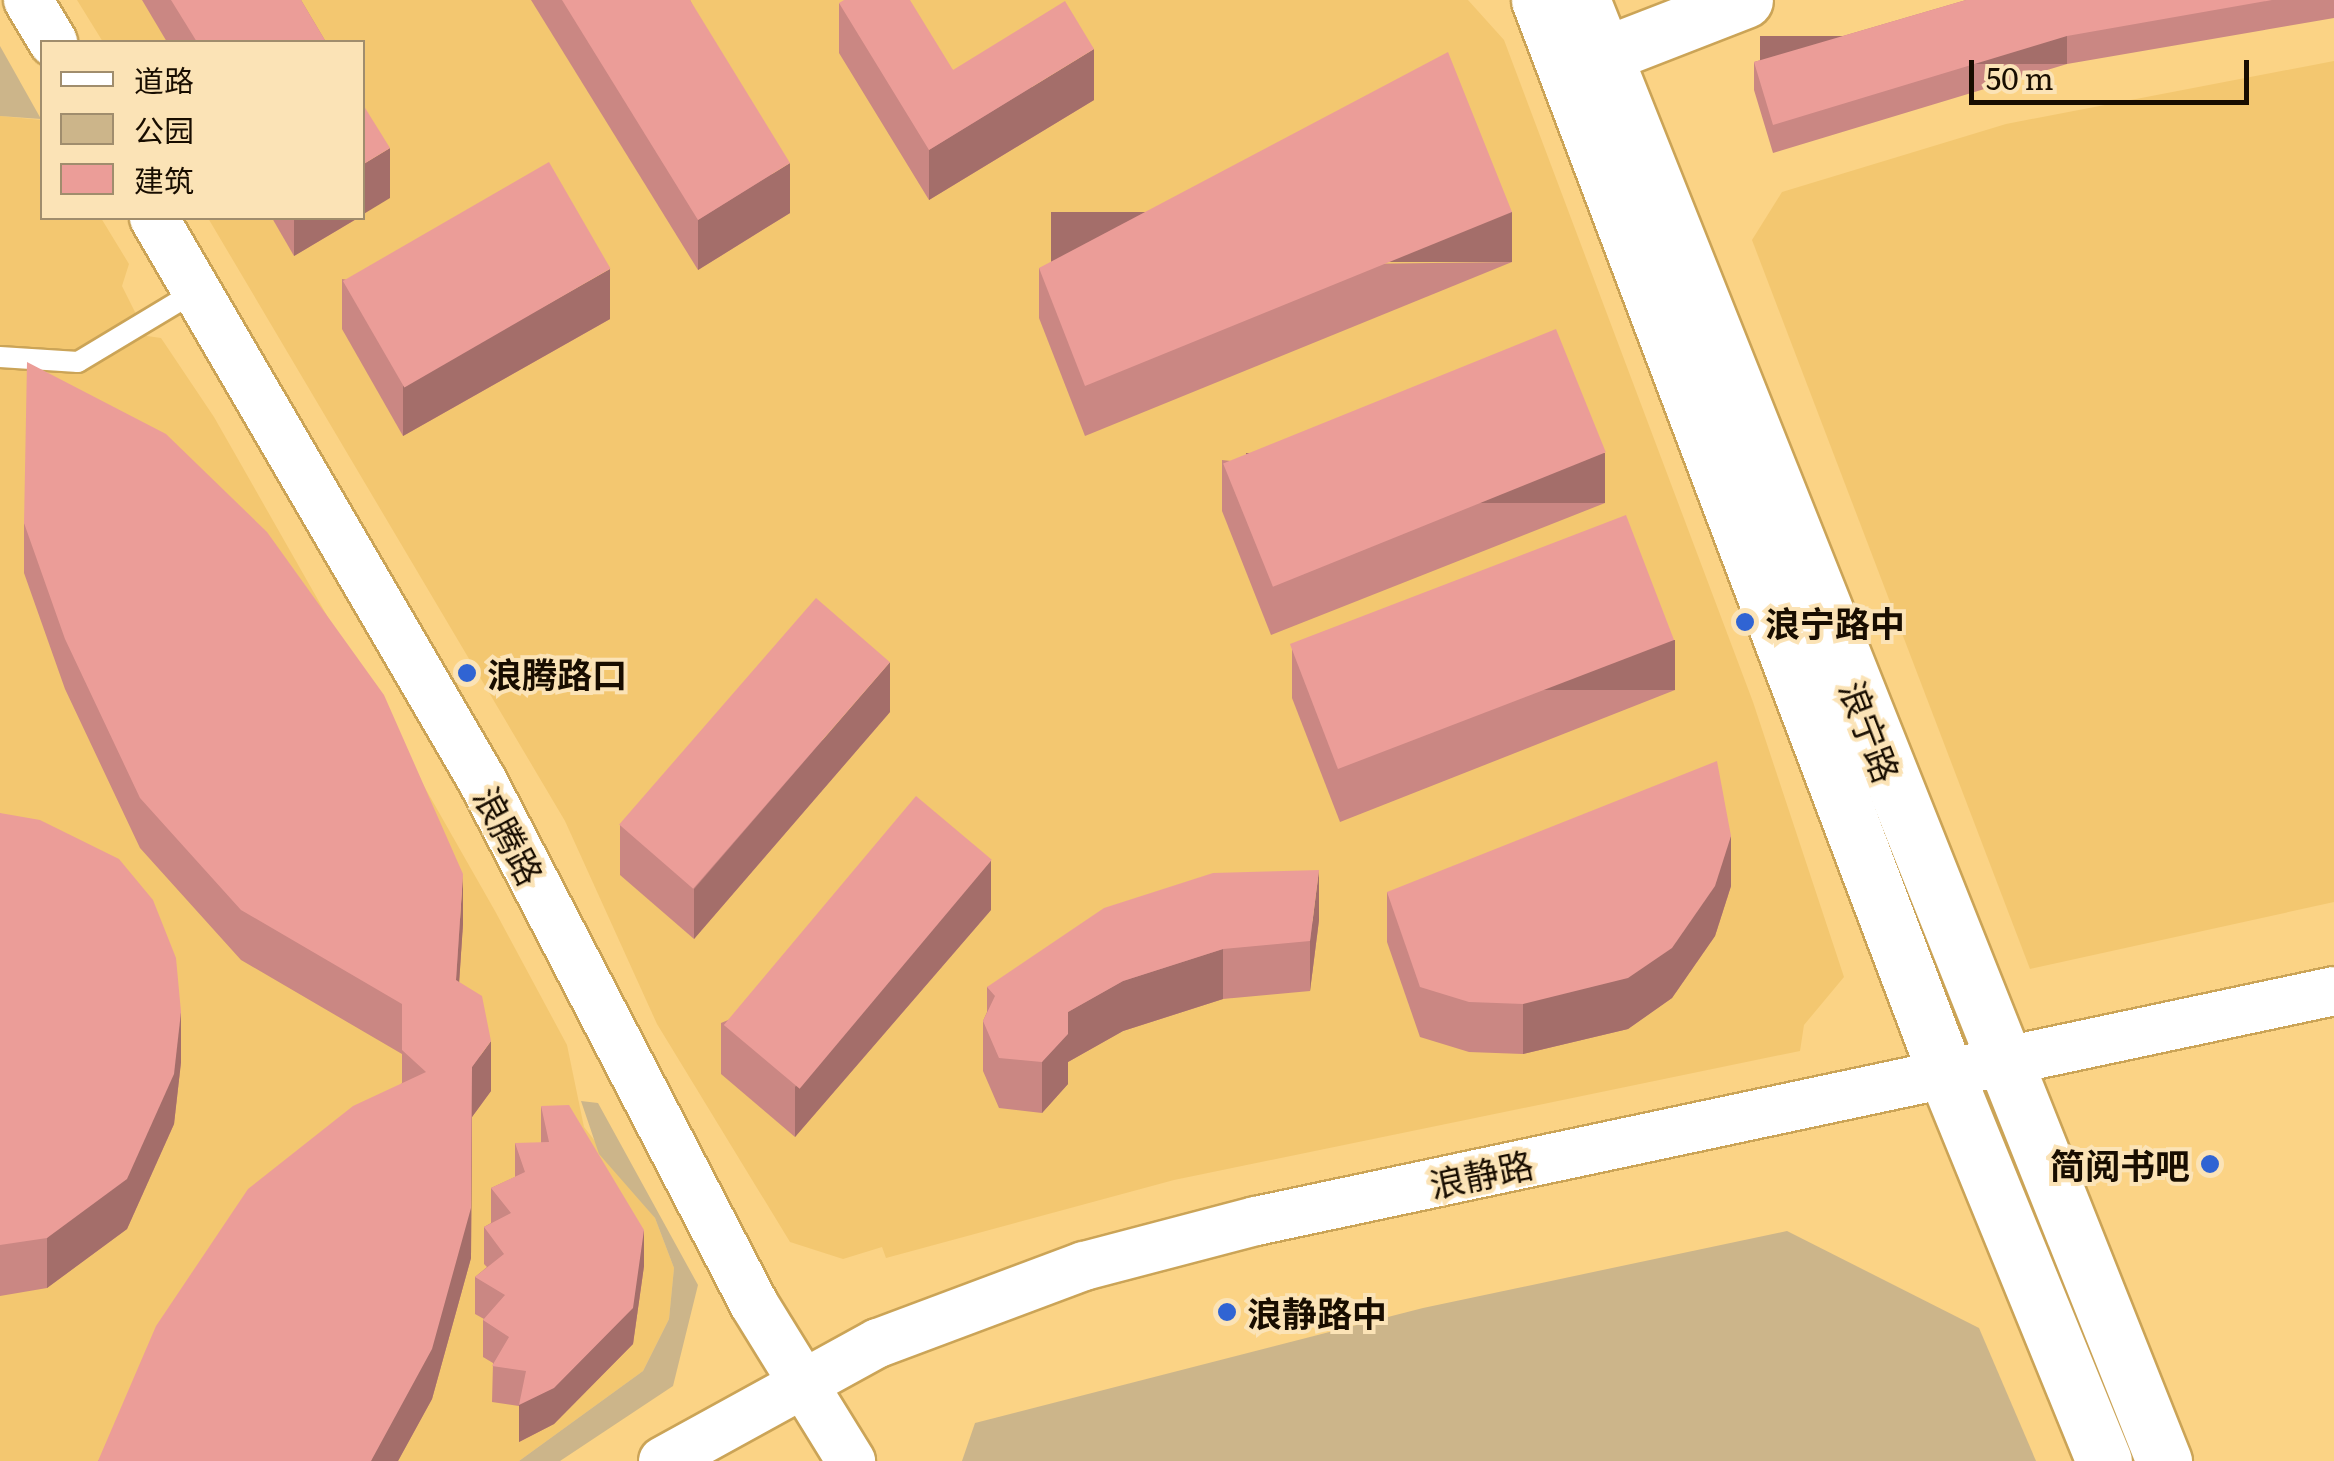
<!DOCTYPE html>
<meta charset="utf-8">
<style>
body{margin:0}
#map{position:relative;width:2334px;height:1461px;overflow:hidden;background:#fbd385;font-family:Literata,"Noto Sans SC",serif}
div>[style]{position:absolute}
.built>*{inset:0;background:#f3c770}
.green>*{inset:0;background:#ccb58a}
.roads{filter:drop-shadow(2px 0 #cba457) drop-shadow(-2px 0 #cba457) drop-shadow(0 2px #cba457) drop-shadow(0 -2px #cba457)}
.service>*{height:20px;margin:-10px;padding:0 10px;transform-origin:10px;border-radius:10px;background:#fff}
.tertiary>*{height:48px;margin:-24px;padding:0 24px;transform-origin:24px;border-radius:24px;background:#fff}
.secondary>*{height:55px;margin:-27.5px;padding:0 27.5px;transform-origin:27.5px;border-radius:27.5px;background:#fff}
.wall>*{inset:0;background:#ca8783}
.shaded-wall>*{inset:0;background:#a46e6a;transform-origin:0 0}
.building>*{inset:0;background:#eb9d98;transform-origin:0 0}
.dots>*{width:28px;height:28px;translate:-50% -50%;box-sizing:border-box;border:5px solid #fbe3b6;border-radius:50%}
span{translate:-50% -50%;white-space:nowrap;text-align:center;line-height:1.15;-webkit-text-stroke:8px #fbe3b6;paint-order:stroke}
.poi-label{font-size:35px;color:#180d00;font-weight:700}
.left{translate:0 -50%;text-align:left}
.right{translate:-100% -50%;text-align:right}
.street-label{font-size:35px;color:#180d00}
.legend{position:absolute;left:40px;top:40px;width:325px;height:180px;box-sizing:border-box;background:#fbe3b6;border:2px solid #a08d6d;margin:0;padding:12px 18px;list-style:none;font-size:30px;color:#180d00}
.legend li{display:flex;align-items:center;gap:20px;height:50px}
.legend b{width:50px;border:2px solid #a08d6d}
.scale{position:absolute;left:1969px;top:60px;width:280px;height:45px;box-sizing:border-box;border:5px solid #180d00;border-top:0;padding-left:12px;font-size:30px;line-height:35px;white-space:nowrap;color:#180d00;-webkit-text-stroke:8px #fbe3b6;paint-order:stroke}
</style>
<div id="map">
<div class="built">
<div style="clip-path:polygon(77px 0,1468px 0,1504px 40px,1753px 702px,1844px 977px,1804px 1025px,1800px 1051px,1174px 1180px,886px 1258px,882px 1247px,843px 1259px,790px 1242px,657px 1024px,565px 821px,208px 218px,362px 218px,362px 42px,103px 42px)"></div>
<div style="clip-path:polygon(2334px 61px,2334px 902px,2030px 969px,1752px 240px,1782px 192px,2006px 124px)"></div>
<div style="clip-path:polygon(0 116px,42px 120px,42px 218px,101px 218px,129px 264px,122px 286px,147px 336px,161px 338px,214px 417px,495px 911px,567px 1045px,584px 1127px,655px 1218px,674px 1268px,669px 1319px,643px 1371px,519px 1461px,0 1461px)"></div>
</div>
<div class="green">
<div style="clip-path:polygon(0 46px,41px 119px,0 116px)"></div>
<div style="clip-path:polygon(581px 1101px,598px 1103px,698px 1285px,673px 1386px,560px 1461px,519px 1461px,643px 1371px,669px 1319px,674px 1268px,655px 1218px,599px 1154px)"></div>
<div style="clip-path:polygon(1787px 1231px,1979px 1328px,2036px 1461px,962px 1461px,975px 1423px,1423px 1308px)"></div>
</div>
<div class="roads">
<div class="service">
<div style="left:0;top:357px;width:78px;rotate:3.7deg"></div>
<div style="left:78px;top:362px;width:138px;rotate:-31deg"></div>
</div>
<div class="tertiary">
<div style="left:28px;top:0;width:49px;rotate:59.2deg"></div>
<div style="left:154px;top:218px;width:653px;rotate:59.74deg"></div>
<div style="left:483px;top:782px;width:588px;rotate:62.56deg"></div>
<div style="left:754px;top:1304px;width:185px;rotate:58.3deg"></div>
<div style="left:663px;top:1461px;width:245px;rotate:-28.8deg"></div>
<div style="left:878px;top:1343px;width:220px;rotate:-20.5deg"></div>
<div style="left:1084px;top:1266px;width:178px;rotate:-14.7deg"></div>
<div style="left:1256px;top:1221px;width:1102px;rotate:-12.04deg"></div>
</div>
<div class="secondary">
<div style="left:1539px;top:0;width:1149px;rotate:69.25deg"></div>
<div style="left:1946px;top:1074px;width:418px;rotate:67.8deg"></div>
<div style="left:1582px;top:0;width:1573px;rotate:68.28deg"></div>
<div style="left:1570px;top:57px;width:36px;rotate:-5deg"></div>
<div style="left:1606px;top:54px;width:149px;rotate:-21.2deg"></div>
</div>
</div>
<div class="wall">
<div style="clip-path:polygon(142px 0,301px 0,326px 42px,167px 42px)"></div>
<div style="clip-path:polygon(531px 0,690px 0,790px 213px,698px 270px)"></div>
<div style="clip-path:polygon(1966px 0,2334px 0,2334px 18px,2067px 64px,1773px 153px,1754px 90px,1754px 62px)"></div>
<div style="clip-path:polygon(839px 3px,953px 70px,1094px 100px,929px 200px,839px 53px)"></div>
<div style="clip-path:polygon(272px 218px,358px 218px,294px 256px)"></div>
<div style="clip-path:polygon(1512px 262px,1085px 436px,1039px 318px,1039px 268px)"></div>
<div style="clip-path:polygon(342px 279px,610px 319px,403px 436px,342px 329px)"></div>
<div style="clip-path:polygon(1222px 460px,1605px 503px,1271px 635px,1222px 511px)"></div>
<div style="clip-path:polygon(24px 523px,463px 924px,459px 982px,491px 1091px,472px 1117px,471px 1258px,432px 1399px,398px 1461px,98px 1461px,402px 1083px,402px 1054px,241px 960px,140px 848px,65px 689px,24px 573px)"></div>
<div style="clip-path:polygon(1292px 648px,1675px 690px,1340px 822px,1292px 698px)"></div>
<div style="clip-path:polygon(890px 712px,694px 939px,620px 875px,620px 825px)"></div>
<div style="clip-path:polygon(0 813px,181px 1062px,174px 1124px,127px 1229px,47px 1288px,0 1296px)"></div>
<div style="clip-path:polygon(1731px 886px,1715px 936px,1672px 998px,1628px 1029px,1523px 1054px,1469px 1052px,1420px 1037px,1387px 942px,1387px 892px)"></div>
<div style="clip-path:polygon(991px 910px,795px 1137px,721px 1074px,721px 1023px)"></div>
<div style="clip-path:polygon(1319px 920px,1310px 991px,1223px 999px,1123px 1031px,1068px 1062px,1068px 1084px,1042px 1113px,999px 1108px,983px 1071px,983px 1021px,987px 1012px,987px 987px)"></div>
<div style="clip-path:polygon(541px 1106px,644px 1266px,633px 1344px,554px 1424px,519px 1442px,519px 1406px,492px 1402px,493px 1363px,483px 1357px,483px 1320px,484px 1319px,475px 1314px,475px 1277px,487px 1267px,484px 1264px,484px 1227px,491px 1223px,491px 1188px,515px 1177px,515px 1143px,541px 1143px)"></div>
</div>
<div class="shaded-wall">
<div style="left:2067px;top:36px;width:28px;height:307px;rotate:90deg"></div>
<div style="clip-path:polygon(1094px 49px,1094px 100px,929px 200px,929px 150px)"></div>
<div style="clip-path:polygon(390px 148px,390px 198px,362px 215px,362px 165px)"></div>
<div style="clip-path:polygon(790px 163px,790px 213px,698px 270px,698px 220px)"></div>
<div style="left:1512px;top:212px;width:50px;height:461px;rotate:90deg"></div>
<div style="clip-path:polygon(294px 218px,358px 218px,294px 256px)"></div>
<div style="clip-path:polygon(610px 269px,610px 319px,403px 436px,403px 386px)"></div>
<div style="left:1605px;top:453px;width:50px;height:359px;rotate:90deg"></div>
<div style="left:1675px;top:640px;width:50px;height:360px;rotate:90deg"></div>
<div style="clip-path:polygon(890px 662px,890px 712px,694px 939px,694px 889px)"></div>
<div style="clip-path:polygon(1731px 836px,1731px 886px,1715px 936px,1672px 998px,1628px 1029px,1523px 1054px,1523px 1004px)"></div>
<div style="clip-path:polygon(991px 860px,991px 910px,795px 1137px,795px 1087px)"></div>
<div style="clip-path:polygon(1319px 870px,1319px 920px,1310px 991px,1310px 941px)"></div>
<div style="clip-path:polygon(463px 874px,463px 924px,456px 1030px,456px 980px)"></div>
<div style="clip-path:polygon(1223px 949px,1223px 999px,1123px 1031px,1068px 1062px,1068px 1084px,1042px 1113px,1042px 1062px,1068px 1012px,1123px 981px)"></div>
<div style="clip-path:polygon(181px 1012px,181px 1062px,174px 1124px,127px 1229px,47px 1288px,47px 1238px)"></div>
<div style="clip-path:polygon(491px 1041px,491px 1091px,472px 1117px,471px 1258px,432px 1399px,398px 1461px,371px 1461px,472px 1067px)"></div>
<div style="clip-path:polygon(644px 1230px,644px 1266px,633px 1344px,554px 1424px,519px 1442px,519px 1405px)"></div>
</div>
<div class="building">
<div style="clip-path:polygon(171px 0,301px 0,326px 42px,197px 42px)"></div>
<div style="clip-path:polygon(562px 0,690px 0,790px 163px,698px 220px)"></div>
<div style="clip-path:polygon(844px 0,910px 0,953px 70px,1065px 1px,1094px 49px,929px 150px,839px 3px)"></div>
<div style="clip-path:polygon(1966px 0,2272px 0,2067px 36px,1773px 125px,1754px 62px)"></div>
<div style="clip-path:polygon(1448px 52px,1512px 212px,1085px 386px,1039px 268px)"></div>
<div style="clip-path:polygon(362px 103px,390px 148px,362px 165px)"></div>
<div style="left:549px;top:162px;width:123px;height:238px;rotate:60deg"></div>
<div style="left:1556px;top:329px;width:133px;height:359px;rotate:68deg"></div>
<div style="clip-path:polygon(27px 362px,166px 434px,267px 532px,384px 695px,463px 874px,456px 980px,482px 996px,491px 1041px,472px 1067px,471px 1208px,432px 1349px,371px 1461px,98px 1461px,156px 1326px,248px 1189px,353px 1106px,426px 1072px,402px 1050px,402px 1004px,241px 910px,140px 798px,65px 639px,24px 523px)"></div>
<div style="left:1626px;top:515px;width:134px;height:360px;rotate:69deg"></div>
<div style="left:816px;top:598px;width:98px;height:300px;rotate:41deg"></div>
<div style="clip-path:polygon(1717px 761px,1731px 836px,1715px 886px,1672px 948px,1628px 978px,1523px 1004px,1469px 1002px,1420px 987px,1387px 892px)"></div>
<div style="left:916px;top:796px;width:99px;height:299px;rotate:40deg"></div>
<div style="clip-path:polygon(0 813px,40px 820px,119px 859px,153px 900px,176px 958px,181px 1012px,174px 1074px,127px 1179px,47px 1238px,0 1245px)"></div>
<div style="clip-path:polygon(1319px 870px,1310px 941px,1223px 949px,1123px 981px,1068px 1012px,1068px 1034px,1042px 1062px,999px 1058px,983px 1021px,995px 996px,987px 987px,1104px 908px,1213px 873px)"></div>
<div style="clip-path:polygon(569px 1105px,644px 1230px,633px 1308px,554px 1388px,519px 1405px,526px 1371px,492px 1366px,509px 1337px,483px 1320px,505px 1295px,475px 1277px,504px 1254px,484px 1227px,511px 1213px,491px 1188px,525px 1172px,515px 1143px,549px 1142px,541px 1106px)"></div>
</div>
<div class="dots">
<div style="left:1745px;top:622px;background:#3064d3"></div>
<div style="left:467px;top:673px;background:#3064d3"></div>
<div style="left:2210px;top:1164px;background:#3064d3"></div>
<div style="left:1227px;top:1312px;background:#3064d3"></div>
</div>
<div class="poi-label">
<span class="left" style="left:1765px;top:622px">浪宁路中</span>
<span class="left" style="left:487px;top:673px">浪腾路口</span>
<span class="right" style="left:2190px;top:1164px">简阅书吧</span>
<span class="left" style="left:1247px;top:1312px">浪静路中</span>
</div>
<div class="street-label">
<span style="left:1871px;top:731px;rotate:69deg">浪宁路</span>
<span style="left:510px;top:835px;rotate:62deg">浪腾路</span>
<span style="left:1481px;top:1173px;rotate:-12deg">浪静路</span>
</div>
<ul class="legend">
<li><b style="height:12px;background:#fff"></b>道路</li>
<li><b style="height:28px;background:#ccb58a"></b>公园</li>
<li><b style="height:28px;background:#eb9d98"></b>建筑</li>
</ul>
<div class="scale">50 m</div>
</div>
